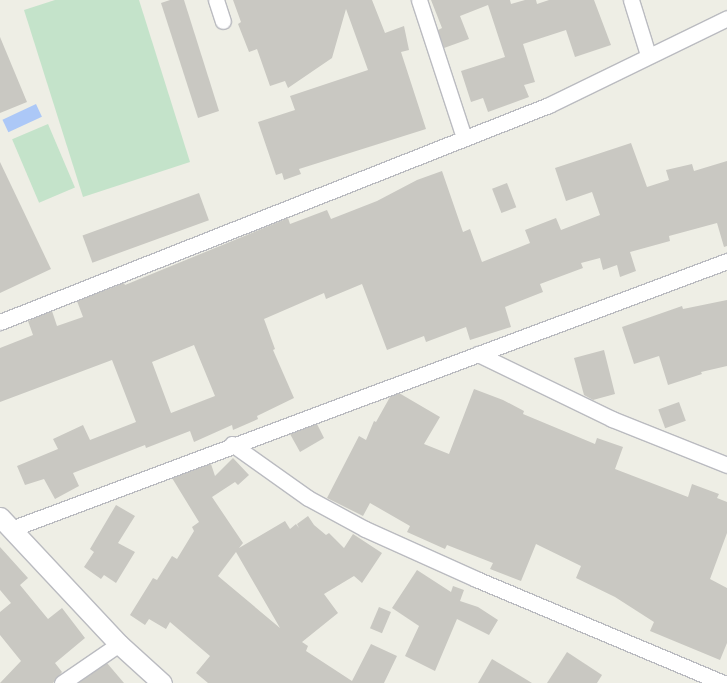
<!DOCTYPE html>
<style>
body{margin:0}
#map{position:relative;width:727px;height:683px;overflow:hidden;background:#eeeee5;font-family:Lato,sans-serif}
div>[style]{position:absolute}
.green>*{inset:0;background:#c4e3ca;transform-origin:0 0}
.water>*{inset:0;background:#acc8f7;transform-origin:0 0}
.building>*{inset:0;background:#c9c8c2;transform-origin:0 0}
.roads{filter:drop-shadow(1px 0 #babbc0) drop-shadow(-1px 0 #babbc0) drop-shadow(0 1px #babbc0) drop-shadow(0 -1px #babbc0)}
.minor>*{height:15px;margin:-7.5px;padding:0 7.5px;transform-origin:7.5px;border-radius:7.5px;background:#fff}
.tertiary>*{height:19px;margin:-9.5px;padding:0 9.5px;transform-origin:9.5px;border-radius:9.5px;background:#fff}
span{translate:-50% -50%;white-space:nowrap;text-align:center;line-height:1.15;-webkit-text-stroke:3px #fff;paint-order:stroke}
</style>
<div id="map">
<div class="green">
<div style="clip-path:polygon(55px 0,139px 0,190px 162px,83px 197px,24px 10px)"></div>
<div style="left:48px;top:124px;width:69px;height:39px;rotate:67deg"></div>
</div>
<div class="water">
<div style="left:36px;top:104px;width:14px;height:37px;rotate:65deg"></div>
</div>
<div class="building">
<div style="clip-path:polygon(170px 0,184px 0,219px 111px,198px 118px,161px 3px)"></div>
<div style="clip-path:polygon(233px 0,372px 0,385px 33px,404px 26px,409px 50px,401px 52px,426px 129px,299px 169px,301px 174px,284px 180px,282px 173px,276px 175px,258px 122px,295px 110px,290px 96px,368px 70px,346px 9px,332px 58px,288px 88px,285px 81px,270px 86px,257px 49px,249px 52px,238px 24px,241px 22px)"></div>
<div style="clip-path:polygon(431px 0,510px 0,511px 4px,525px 0,536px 0,537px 4px,549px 0,594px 0,611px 45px,575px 57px,566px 30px,523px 44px,535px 82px,524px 85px,529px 97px,488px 112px,483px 98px,471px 102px,461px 71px,505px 57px,488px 5px,460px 16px,469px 39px,444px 48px,438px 30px,442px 28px)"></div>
<div style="clip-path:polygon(0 37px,27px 102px,0 113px)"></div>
<div style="clip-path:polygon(evenodd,631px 143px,647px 187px,669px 180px,666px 170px,692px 164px,694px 171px,727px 161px,727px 246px,724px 247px,717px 223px,669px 236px,670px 241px,630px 252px,636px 271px,620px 277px,617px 265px,603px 270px,600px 258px,581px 263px,583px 268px,540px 284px,543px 292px,505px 307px,511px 327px,470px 340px,466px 327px,426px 342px,424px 336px,387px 350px,362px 284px,326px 299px,324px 293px,264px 319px,275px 349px,273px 350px,294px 398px,257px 416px,258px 419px,233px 430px,232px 425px,194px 442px,190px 431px,146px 448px,145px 445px,73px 473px,79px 486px,55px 499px,44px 479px,25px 485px,17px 466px,58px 449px,53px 439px,83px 425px,90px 440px,136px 422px,112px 360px,0 402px,0 348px,33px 335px,28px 321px,52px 311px,57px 326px,83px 317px,77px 301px,124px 283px,125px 285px,288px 218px,290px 224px,327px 210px,331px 219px,377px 201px,417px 180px,442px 171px,463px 232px,470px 229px,482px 262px,530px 243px,525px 230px,556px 218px,561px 230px,600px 215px,592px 192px,566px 201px,555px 168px,631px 143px,194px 345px,215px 396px,171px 413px,152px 362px,194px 345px)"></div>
<div style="clip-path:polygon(0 162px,51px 269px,0 293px)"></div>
<div style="left:507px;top:183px;width:26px;height:16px;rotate:69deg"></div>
<div style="left:199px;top:193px;width:29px;height:124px;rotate:70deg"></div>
<div style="clip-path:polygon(727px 300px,727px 366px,701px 372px,702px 374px,668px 385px,659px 356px,634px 364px,622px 327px,682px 306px,683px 309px)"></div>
<div style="clip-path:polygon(604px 350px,615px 394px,593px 400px,584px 395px,574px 358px)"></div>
<div style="clip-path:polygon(474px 389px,503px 400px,524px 411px,523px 414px,595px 444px,597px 438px,623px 447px,615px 469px,688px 497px,692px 484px,719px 494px,717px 498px,727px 502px,727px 533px,710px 579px,727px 588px,727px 643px,720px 660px,650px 631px,654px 622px,615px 597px,576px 578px,581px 566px,536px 544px,521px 581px,490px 569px,493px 563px,447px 545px,445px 549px,407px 532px,410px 526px,370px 503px,363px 516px,327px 498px,359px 436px,366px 440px,374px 421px,376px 422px,390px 397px,399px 393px,440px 417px,424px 444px,449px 454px)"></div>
<div style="left:679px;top:402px;width:20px;height:22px;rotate:70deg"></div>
<div style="clip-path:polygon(317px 424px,324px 438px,300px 452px,290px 434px)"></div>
<div style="clip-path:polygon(evenodd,233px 458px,249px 475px,238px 485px,235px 482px,212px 497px,243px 543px,239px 548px,285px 521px,290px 529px,296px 524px,299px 528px,297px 524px,308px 516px,314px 525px,326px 535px,329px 533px,344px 548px,353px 534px,382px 553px,362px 583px,354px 576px,324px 594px,338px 613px,302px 642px,308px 646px,306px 651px,352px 681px,371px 644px,397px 656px,384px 683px,208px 683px,196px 673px,210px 656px,170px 622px,166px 629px,149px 619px,145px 625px,130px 615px,153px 578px,157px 580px,172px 556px,177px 559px,194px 531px,192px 527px,199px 522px,172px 478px,211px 464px,215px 476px,233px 458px,236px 552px,280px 628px,218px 576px,236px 552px)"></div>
<div style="clip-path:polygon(116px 505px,135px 516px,118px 543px,135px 552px,116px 583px,104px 575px,101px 579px,84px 567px,94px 552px,90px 549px)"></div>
<div style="clip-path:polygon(0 547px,28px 578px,20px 585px,48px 619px,62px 608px,85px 638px,55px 663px,62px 672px,53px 683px,0 683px,21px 661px,0 635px,0 612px,11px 603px,0 590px)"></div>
<div style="clip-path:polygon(417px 570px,451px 592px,453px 586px,464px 590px,460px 601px,478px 607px,498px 620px,489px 635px,457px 619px,435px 671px,405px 656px,419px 626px,392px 608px)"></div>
<div style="left:379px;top:607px;width:13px;height:23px;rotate:23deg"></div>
<div style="clip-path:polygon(567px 652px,602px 675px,597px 683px,547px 683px)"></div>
<div style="clip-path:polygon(492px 659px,532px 683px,478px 683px)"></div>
<div style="clip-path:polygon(107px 663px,124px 683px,78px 683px)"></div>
</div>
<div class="roads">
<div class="minor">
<div style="left:216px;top:0;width:22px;rotate:72deg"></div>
<div style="left:419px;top:0;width:145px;rotate:71.9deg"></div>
<div style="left:631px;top:0;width:58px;rotate:72.8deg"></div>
<div style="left:0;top:322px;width:590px;rotate:-21.57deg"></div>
<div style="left:549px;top:105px;width:198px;rotate:-26deg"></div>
<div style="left:478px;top:354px;width:149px;rotate:25.9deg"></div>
<div style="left:612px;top:419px;width:124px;rotate:21.8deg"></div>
<div style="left:232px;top:444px;width:93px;rotate:35.4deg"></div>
<div style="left:308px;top:498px;width:65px;rotate:28.5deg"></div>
<div style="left:365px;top:529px;width:122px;rotate:24.2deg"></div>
<div style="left:476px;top:579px;width:268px;rotate:22.8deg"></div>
<div style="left:11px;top:529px;width:765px;rotate:-20.52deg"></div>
<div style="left:62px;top:683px;width:69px;rotate:-34.4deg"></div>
</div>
<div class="tertiary">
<div style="left:0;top:517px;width:174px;rotate:46.9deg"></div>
<div style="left:119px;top:644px;width:58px;rotate:42.2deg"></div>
</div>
</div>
</div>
